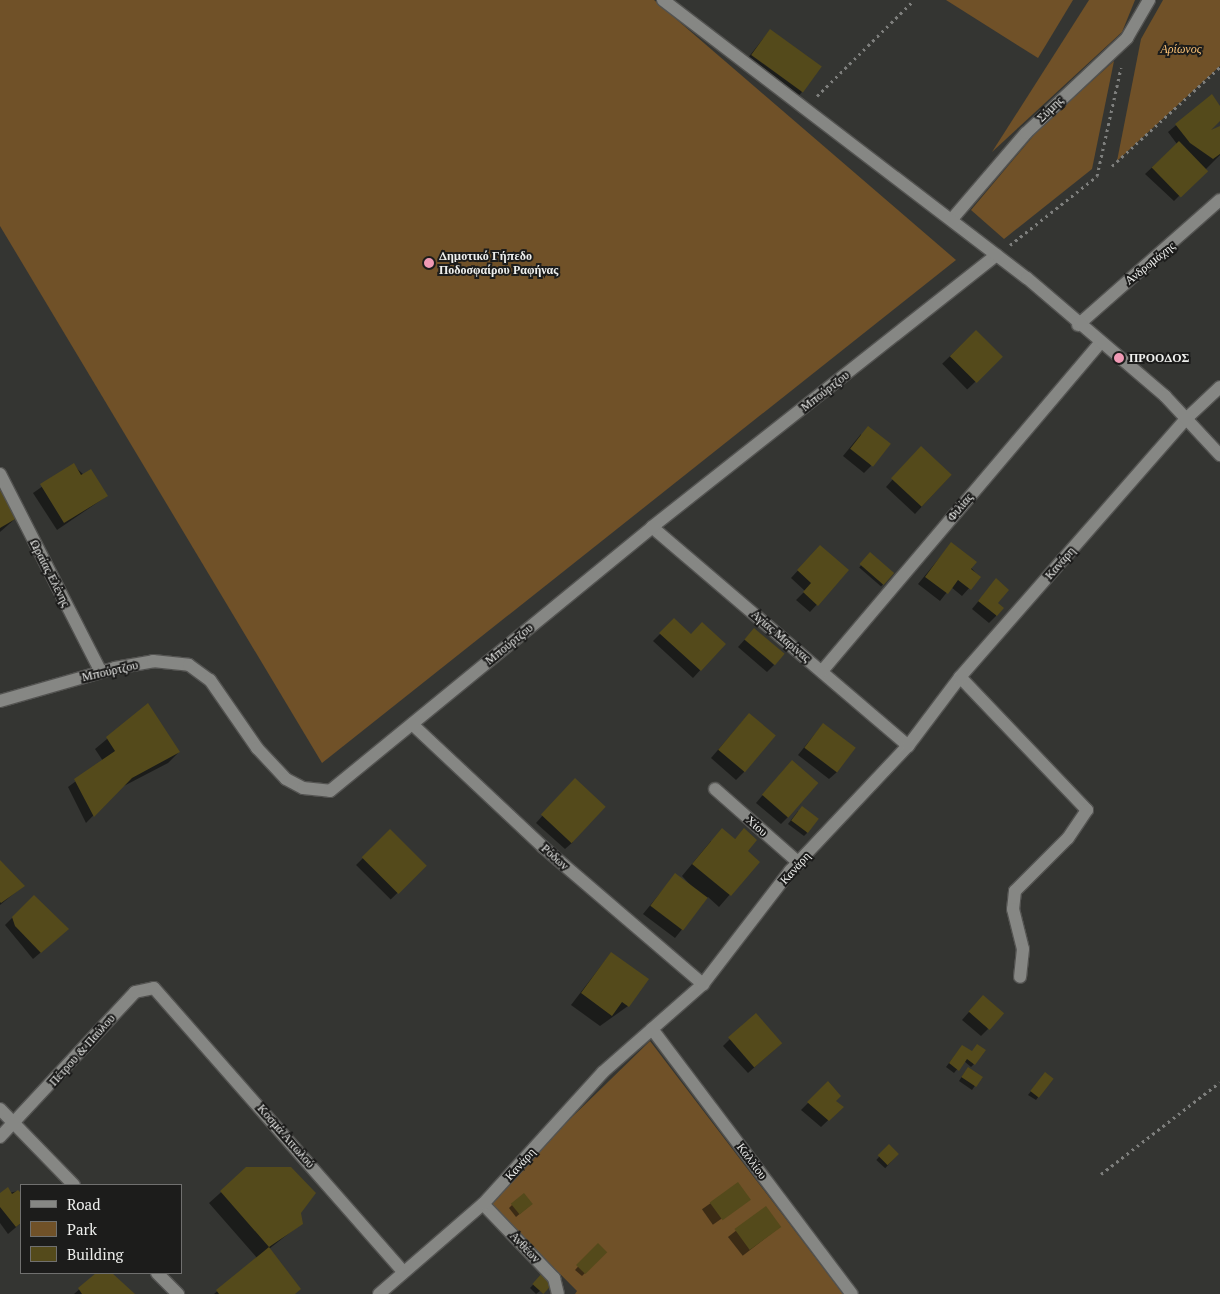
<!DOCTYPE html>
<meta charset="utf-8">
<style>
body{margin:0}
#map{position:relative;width:1220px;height:1294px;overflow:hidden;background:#343532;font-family:"PT Serif",serif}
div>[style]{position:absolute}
.green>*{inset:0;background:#705128}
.shadow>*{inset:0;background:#0007;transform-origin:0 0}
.building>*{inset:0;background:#544a1b;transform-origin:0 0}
.path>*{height:3px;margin-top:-1.5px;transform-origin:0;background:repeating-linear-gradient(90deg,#7e7f7d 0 2.5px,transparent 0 6.5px)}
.roads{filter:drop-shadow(1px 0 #535351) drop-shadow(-1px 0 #535351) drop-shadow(0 1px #535351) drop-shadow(0 -1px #535351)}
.minor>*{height:12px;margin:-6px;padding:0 6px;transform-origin:6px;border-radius:6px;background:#868784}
.tertiary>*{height:12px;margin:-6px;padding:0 6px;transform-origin:6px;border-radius:6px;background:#868784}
.dots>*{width:14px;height:14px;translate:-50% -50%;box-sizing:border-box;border:2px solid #1c1c1b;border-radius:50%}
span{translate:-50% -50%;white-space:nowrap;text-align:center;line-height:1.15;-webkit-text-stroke:4px #1c1c1b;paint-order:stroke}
.park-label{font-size:12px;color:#f9c176;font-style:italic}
.street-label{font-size:12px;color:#eeefed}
.poi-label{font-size:12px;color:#eeefed;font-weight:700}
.left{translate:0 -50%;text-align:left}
.legend{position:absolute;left:20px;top:1184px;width:162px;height:90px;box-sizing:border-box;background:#1c1c1b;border:1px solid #70706f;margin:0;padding:6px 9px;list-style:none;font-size:15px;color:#eeefed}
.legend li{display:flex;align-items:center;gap:10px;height:25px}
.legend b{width:25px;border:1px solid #70706f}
</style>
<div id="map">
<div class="green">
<div style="clip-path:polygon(0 0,654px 0,956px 260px,322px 763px,0 226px)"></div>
<div style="clip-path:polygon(946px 0,1073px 0,1038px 58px)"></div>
<div style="clip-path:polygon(1089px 0,1135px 0,1122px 32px,992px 152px)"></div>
<div style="clip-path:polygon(1163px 0,1220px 0,1220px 66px,1117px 161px,1141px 39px)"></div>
<div style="clip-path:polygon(1114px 61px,1092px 169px,1004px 239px,971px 210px,1039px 129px)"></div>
<div style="clip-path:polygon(650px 1041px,843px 1294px,575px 1294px,577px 1291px,487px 1200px)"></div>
</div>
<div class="shadow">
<div style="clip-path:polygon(770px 30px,802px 92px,795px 100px,744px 63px)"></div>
<div style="clip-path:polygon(1211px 96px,1220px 108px,1220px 120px,1207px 132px,1220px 127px,1220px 155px,1174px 201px,1145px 174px,1177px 144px,1168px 132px)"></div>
<div style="left:976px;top:331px;width:36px;height:47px;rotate:46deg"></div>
<div style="clip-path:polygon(861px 434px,871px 466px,864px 473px,843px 456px)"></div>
<div style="clip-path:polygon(914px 455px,951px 475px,915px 514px,886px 487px)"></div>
<div style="clip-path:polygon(73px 465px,107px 496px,57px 530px,33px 493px)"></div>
<div style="clip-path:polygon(0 484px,16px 518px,0 532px)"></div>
<div style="clip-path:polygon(951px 544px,979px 577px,962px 596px,951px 587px,940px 601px,918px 584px)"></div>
<div style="clip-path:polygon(813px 554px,848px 570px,810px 612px,796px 600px,805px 591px,791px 578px)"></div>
<div style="left:871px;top:554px;width:29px;height:18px;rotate:41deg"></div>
<div style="clip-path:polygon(996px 580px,996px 616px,989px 623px,972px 609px)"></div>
<div style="clip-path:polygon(674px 620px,691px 635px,724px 644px,693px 678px,653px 641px)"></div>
<div style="clip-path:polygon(747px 637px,774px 665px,767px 672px,738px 647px)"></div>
<div style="clip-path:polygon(148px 705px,179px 752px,168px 763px,120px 788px,86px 823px,68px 787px,103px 761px,95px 749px)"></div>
<div style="clip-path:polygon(742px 722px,744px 772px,736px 780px,711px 758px)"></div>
<div style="clip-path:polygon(823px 724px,837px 772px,829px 779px,798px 755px)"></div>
<div style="clip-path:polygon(785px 769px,788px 817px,781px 824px,756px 803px)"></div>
<div style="clip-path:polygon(568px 787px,573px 842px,565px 849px,536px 823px)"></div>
<div style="clip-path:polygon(798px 811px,807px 833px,804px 836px,788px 824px)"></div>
<div style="clip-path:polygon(744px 830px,746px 852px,758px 862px,719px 907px,708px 897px,675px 938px,643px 914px,675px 875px,695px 890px,682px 876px,711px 841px,734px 840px)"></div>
<div style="left:390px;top:831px;width:49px;height:48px;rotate:45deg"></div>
<div style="clip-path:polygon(0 862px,23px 886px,0 905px)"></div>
<div style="clip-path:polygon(34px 896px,60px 936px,33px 959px,5px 925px)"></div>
<div style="clip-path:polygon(611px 953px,628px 1006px,600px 1026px,571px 1005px)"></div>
<div style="clip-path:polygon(976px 1004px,988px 1029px,981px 1036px,962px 1020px)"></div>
<div style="clip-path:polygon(730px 1039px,774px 1050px,748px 1073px,723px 1046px)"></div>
<div style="clip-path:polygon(959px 1050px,974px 1064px,971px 1067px,964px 1061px,954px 1073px,946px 1067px)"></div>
<div style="clip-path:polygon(965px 1072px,981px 1077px,972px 1090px,959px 1081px)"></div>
<div style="clip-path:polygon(1042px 1077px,1052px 1079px,1036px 1100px,1028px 1095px)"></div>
<div style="clip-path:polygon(828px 1083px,834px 1101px,842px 1107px,821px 1127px,801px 1110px)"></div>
<div style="left:889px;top:1146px;width:12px;height:19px;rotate:42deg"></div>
<div style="clip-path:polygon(247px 1169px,299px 1213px,302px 1223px,269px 1249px,294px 1294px,214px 1294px,257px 1258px,209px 1203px)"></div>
<div style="left:738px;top:1184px;width:19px;height:44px;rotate:55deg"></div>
<div style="clip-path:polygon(18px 1191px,21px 1223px,8px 1234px,0 1223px,0 1195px)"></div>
<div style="clip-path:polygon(512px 1205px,528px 1207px,516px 1217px,509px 1208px)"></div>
<div style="left:765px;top:1208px;width:24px;height:47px;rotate:52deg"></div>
<div style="clip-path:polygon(598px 1245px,606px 1252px,582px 1276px,575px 1270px)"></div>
<div style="clip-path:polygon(98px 1273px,110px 1273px,133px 1294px,74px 1294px)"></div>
<div style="clip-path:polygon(543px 1274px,552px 1282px,536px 1294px,530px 1288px)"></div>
</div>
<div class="building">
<div style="left:770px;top:29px;width:64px;height:32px;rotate:36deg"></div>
<div style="clip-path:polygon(1212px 94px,1220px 106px,1220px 121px,1211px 130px,1220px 126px,1220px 154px,1213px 159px,1190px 143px,1175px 124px)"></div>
<div style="left:1179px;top:141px;width:42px;height:38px;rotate:46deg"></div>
<div style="left:976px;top:330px;width:38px;height:37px;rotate:45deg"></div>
<div style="left:868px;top:426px;width:29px;height:29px;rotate:38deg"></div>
<div style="left:921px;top:446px;width:42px;height:44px;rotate:43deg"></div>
<div style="clip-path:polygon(74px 463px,81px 475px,91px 469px,108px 496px,64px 523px,40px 484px)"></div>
<div style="clip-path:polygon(0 481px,17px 518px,0 528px)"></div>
<div style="clip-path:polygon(951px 542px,977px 562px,971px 569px,981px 577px,971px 590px,958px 580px,948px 594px,925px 577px)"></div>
<div style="clip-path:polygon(820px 545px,849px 570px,818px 606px,803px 592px,811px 583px,797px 570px)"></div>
<div style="left:870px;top:552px;width:32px;height:16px;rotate:41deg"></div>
<div style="clip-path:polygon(996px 578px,1009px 590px,998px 603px,1004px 608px,997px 616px,978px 601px)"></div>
<div style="clip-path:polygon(674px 618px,691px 634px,702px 622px,726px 644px,701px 671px,659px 633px)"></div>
<div style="left:754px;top:628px;width:40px;height:15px;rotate:40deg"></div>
<div style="clip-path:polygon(148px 703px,180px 752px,132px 778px,94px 817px,74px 779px,115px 751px,106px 737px)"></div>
<div style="left:749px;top:713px;width:35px;height:48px;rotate:40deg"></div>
<div style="left:823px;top:723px;width:41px;height:31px;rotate:37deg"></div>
<div style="left:792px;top:760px;width:35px;height:46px;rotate:41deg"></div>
<div style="left:575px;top:778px;width:42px;height:50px;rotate:43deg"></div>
<div style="left:802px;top:806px;width:21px;height:18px;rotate:37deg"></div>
<div style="clip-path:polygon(722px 828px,735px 839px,744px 828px,757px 840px,748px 851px,760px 862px,731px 896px,692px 864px)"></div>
<div style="left:390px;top:829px;width:52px;height:40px;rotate:45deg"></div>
<div style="clip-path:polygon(0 860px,25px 886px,1px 903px,0 902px)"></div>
<div style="left:675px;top:873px;width:41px;height:41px;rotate:37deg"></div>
<div style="clip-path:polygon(34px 895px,69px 929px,41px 953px,15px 926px,12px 917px)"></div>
<div style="clip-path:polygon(611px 952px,649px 979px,629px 1007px,622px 1002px,612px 1016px,581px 993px)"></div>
<div style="left:983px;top:995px;width:28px;height:22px;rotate:41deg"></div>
<div style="left:756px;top:1013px;width:40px;height:37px;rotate:49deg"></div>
<div style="clip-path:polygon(977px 1044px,986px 1050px,975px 1065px,967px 1059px,959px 1071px,949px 1063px,962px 1045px,972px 1051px)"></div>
<div style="left:968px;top:1067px;width:18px;height:12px;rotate:34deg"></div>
<div style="left:1045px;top:1072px;width:11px;height:24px;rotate:38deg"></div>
<div style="clip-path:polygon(828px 1081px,841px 1096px,836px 1101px,844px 1107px,829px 1121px,807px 1102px)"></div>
<div style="left:889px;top:1144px;width:14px;height:16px;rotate:45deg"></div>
<div style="clip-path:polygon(246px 1167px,291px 1167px,316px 1193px,301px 1213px,303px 1224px,269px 1247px,220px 1191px)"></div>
<div style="left:738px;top:1182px;width:22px;height:35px;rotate:54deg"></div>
<div style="clip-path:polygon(8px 1187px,12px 1194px,18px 1190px,21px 1193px,21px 1223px,16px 1227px,0 1207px,0 1193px)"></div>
<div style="left:524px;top:1193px;width:14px;height:17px;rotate:51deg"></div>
<div style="left:766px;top:1206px;width:26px;height:39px;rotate:54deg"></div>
<div style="left:598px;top:1243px;width:13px;height:31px;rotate:45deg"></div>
<div style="clip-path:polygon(269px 1247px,301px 1289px,295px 1294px,219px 1294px,216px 1290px)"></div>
<div style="left:543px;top:1272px;width:15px;height:16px;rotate:42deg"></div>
<div style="clip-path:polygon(96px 1273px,112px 1273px,135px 1294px,82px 1294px,78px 1288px)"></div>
</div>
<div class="path">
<div style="left:817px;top:96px;width:136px;rotate:-44.7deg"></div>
<div style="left:1112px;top:166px;width:147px;rotate:-42.5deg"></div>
<div style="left:1010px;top:245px;width:111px;rotate:-38.4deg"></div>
<div style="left:1097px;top:176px;width:111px;rotate:-77.5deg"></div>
<div style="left:1101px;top:1174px;width:150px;rotate:-37.7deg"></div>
</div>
<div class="roads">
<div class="minor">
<div style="left:952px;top:219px;width:113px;rotate:-49.3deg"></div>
<div style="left:1026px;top:133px;width:139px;rotate:-43.2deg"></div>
<div style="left:1127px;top:38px;width:44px;rotate:-59.9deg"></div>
<div style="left:1078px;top:325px;width:189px;rotate:-41.4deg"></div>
<div style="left:0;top:474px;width:222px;rotate:63deg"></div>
<div style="left:652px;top:527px;width:337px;rotate:40.5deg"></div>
<div style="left:822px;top:671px;width:429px;rotate:-49.7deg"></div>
<div style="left:960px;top:677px;width:184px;rotate:46.3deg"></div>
<div style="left:1087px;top:810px;width:34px;rotate:124deg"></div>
<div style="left:1068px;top:838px;width:75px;rotate:135deg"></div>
<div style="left:1015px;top:891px;width:18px;rotate:96deg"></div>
<div style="left:1013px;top:909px;width:41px;rotate:76deg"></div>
<div style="left:1023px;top:949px;width:28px;rotate:96deg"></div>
<div style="left:0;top:701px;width:120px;rotate:-16deg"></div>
<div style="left:115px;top:668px;width:39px;rotate:-10deg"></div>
<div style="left:153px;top:661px;width:36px;rotate:6deg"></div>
<div style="left:189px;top:665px;width:26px;rotate:36deg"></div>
<div style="left:210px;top:680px;width:83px;rotate:55.3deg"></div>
<div style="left:257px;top:748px;width:42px;rotate:46.9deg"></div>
<div style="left:286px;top:779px;width:19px;rotate:28deg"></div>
<div style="left:303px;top:788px;width:27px;rotate:6deg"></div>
<div style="left:330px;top:791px;width:416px;rotate:-39.3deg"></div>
<div style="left:652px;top:527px;width:439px;rotate:-38.3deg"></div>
<div style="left:412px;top:724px;width:180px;rotate:43.2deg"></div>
<div style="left:543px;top:847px;width:211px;rotate:40.6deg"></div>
<div style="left:715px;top:789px;width:112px;rotate:41.4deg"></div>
<div style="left:652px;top:1029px;width:332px;rotate:53deg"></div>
<div style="left:0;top:1109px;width:106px;rotate:45.8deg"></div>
<div style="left:0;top:1137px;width:198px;rotate:-47deg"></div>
<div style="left:135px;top:992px;width:19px;rotate:-12deg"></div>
<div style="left:154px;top:988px;width:377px;rotate:48.7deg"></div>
<div style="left:483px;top:1204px;width:103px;rotate:46.2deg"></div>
<div style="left:554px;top:1278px;width:16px;rotate:76deg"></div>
<div style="left:157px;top:1273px;width:30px;rotate:45deg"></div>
<div style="left:379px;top:1294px;width:138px;rotate:-40.9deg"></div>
<div style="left:483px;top:1204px;width:178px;rotate:-47.7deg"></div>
<div style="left:603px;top:1072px;width:133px;rotate:-41.3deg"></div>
<div style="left:703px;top:984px;width:143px;rotate:-52.4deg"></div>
<div style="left:790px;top:871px;width:172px;rotate:-46.7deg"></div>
<div style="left:908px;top:746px;width:86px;rotate:-53deg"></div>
<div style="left:960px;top:677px;width:346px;rotate:-48.8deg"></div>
<div style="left:1188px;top:417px;width:44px;rotate:-43.2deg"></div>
</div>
<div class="tertiary">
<div style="left:663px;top:0;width:458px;rotate:37.4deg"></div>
<div style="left:1027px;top:278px;width:182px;rotate:40.5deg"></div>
<div style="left:1165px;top:396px;width:81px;rotate:47deg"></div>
</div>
</div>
<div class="dots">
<div style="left:429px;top:263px;background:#f09ab5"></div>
<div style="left:1119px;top:358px;background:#f09ab5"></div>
</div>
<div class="park-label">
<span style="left:1181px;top:49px">Αρίωνος</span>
</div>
<div class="street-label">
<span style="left:1050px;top:109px;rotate:-44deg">Σύμης</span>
<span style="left:1150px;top:263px;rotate:-39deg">Ανδρομάχης</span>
<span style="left:825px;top:391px;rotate:-38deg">Μπούρτζου</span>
<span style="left:960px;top:507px;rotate:-50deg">Φιλίας</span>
<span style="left:1060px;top:563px;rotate:-49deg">Κανάρη</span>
<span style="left:50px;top:573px;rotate:63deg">Ωραίας Ελένης</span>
<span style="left:781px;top:636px;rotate:40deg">Αγίας Μαρίνας</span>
<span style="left:509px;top:644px;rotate:-39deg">Μπούρτζου</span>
<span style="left:110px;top:671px;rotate:-13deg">Μπούρτζου</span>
<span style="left:757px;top:826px;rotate:41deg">Χίου</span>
<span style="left:555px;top:857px;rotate:42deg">Ρόδων</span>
<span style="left:795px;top:868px;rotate:-48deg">Κανάρη</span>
<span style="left:82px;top:1050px;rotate:-48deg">Πέτρου &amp; Παύλου</span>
<span style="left:286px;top:1136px;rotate:49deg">Κοσμά Αιτωλού</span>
<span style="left:752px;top:1161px;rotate:53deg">Καλλίου</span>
<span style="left:520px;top:1164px;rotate:-48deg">Κανάρη</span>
<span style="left:525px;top:1247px;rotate:46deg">Ανθέων</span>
</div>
<div class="poi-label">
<span class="left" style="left:439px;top:263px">Δημοτικό Γήπεδο<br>Ποδοσφαίρου Ραφήνας</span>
<span class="left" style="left:1129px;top:358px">ΠΡΟΟΔΟΣ</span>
</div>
<ul class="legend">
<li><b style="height:6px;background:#868784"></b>Road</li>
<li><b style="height:14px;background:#705128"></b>Park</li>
<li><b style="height:14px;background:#544a1b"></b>Building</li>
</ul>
</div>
